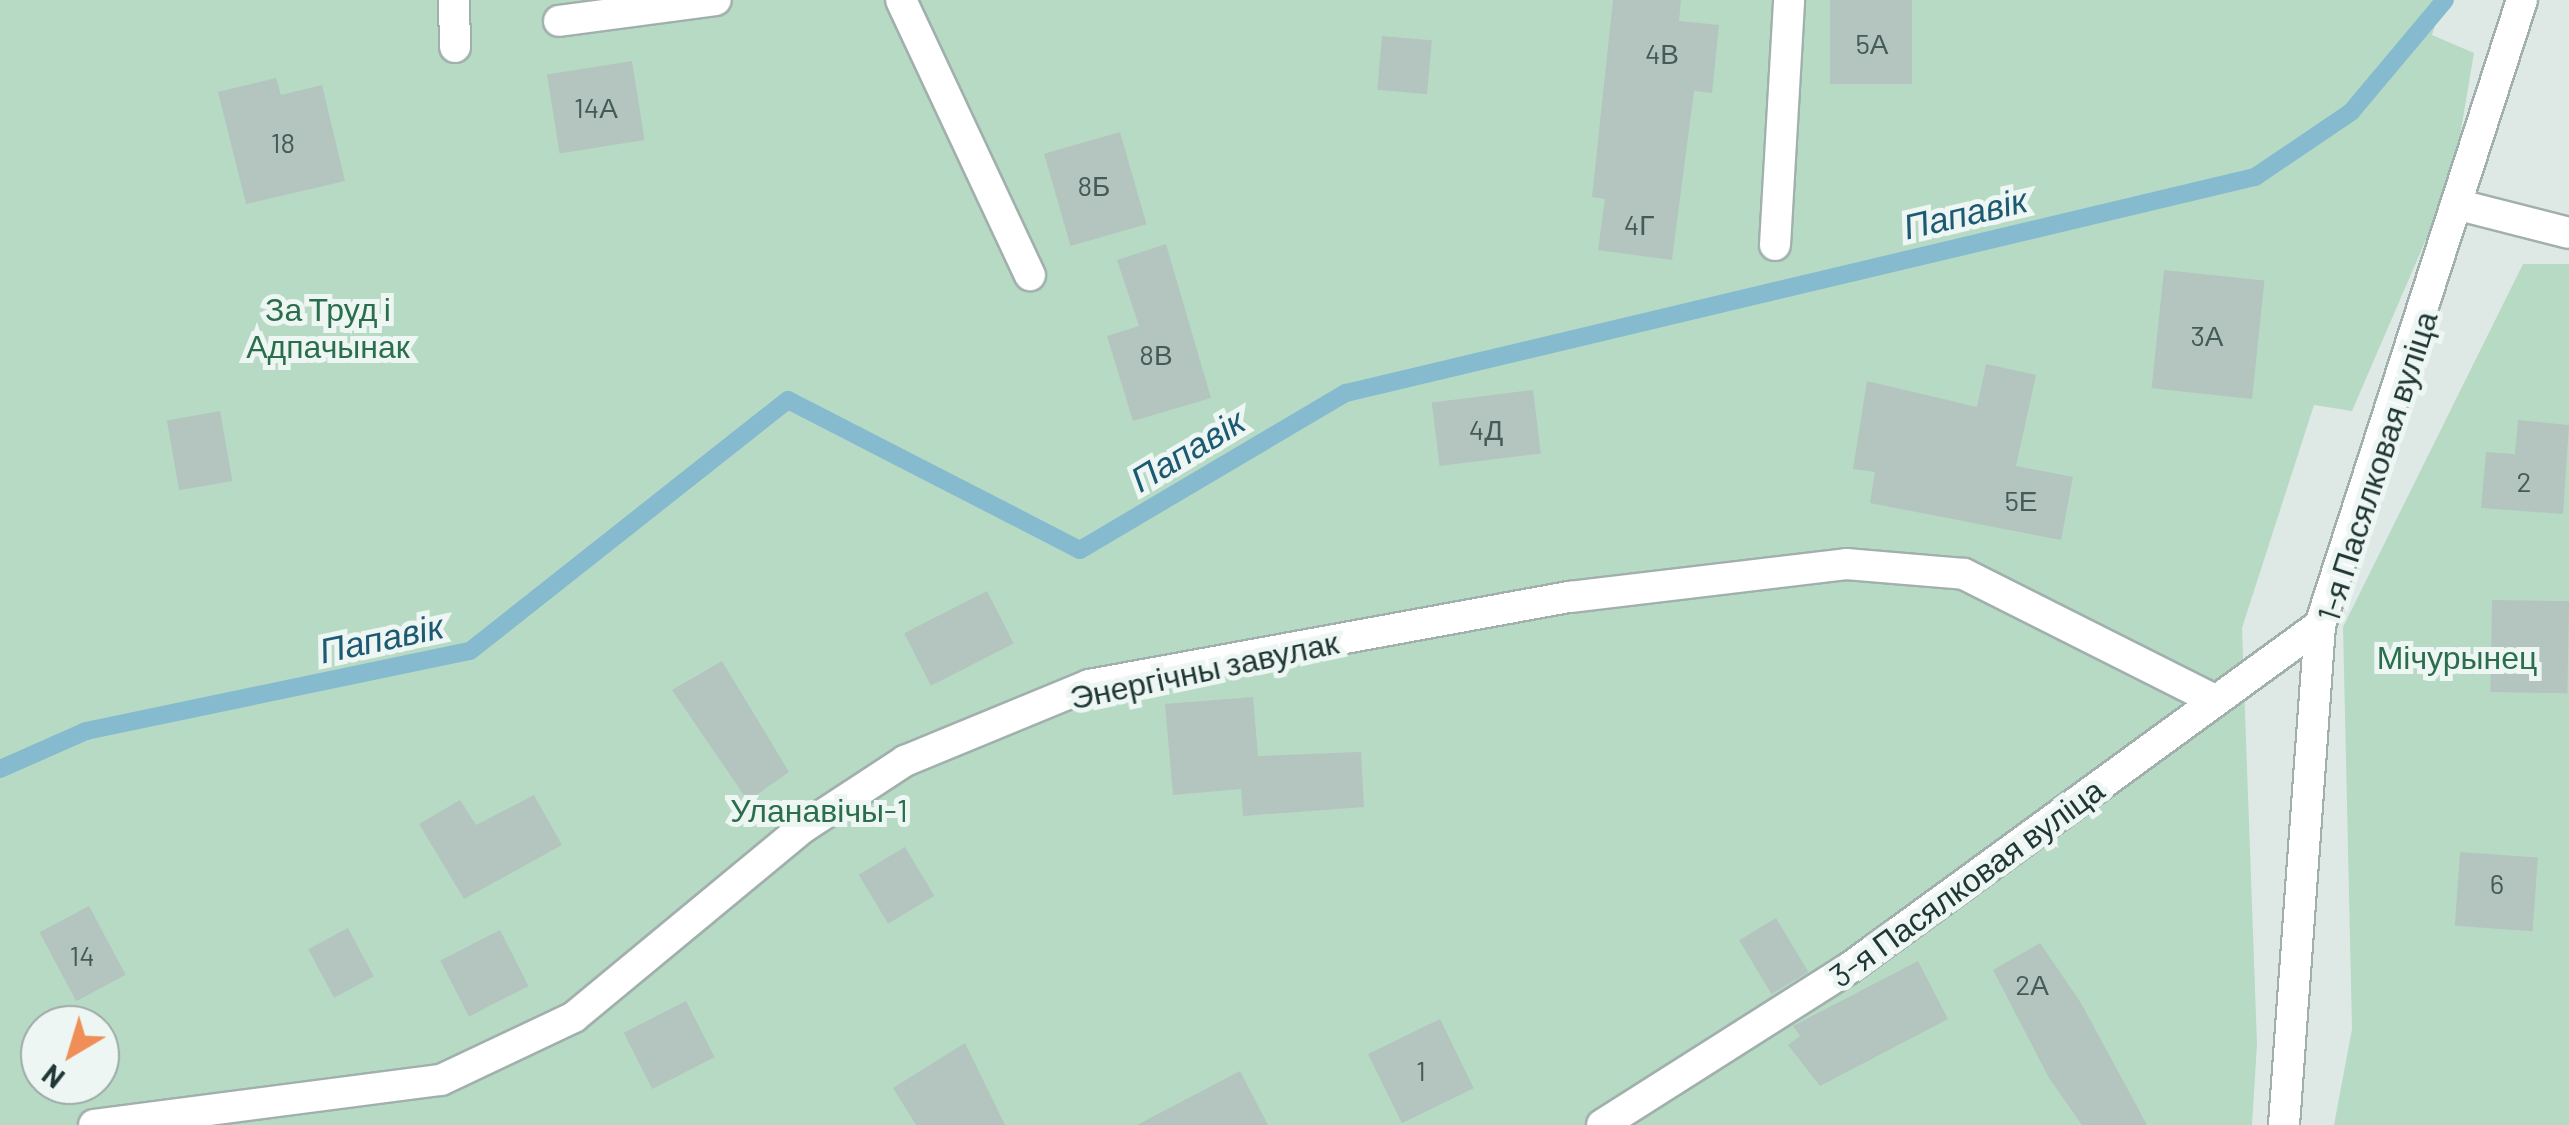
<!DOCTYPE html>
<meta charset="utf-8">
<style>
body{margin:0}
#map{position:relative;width:2569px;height:1125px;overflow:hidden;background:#dee9e6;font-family:Barlow,sans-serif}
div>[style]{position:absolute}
.green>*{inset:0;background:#b7dac5}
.stream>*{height:18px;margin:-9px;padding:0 9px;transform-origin:9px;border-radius:9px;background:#86bace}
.building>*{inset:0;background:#b4c4bf;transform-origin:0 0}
.roads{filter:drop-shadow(2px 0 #a1b0ad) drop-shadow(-2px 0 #a1b0ad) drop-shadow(0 2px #a1b0ad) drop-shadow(0 -2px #a1b0ad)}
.service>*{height:30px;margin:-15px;padding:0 15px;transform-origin:15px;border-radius:15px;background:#fff}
.minor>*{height:30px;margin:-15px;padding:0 15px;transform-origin:15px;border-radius:15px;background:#fff}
.tertiary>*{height:30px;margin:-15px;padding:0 15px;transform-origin:15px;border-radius:15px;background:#fff}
span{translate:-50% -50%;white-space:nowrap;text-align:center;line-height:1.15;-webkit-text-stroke:10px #eef6f3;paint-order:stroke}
.number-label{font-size:28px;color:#455b58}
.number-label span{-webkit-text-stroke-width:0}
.park-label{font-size:32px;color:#2b6e4e}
.street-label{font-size:32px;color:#203835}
.water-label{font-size:35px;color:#1c5972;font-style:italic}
.north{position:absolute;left:20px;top:1005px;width:100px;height:100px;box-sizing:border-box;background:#eef6f3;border:2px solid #9caaa7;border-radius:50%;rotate:218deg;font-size:28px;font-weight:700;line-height:40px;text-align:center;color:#203835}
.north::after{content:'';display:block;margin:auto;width:35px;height:45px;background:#ef8f57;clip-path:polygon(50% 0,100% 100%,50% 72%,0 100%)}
</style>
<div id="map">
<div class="green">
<div style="clip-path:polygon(evenodd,0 0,2443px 0,2432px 35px,2474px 53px,2453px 177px,2352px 411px,2314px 405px,2242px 628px,2257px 1044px,2252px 1125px,0 1125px,0 0,40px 1025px,100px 1025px,100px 1085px,40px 1085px,40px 1025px)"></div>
<div style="clip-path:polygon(2523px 264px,2569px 264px,2569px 1125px,2334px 1125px,2352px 1029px,2343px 627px)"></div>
</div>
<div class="stream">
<div style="left:0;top:769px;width:94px;rotate:-23.8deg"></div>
<div style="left:86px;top:731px;width:392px;rotate:-11.8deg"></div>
<div style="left:470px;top:651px;width:405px;rotate:-38.3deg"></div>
<div style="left:788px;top:400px;width:328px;rotate:27.2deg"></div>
<div style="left:1080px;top:550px;width:309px;rotate:-30.6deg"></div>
<div style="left:1346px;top:393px;width:934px;rotate:-13.37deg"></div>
<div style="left:2255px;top:177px;width:116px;rotate:-34.1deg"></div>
<div style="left:2351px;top:112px;width:146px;rotate:-50deg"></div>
</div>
<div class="building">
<div style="clip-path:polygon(1613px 0,1681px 0,1679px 21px,1719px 25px,1712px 93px,1694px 91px,1672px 260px,1598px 250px,1605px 199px,1592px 197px)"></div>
<div style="left:1830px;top:0;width:82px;height:84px"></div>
<div style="left:1382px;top:36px;width:50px;height:54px;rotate:5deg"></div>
<div style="left:632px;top:61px;width:80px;height:86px;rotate:81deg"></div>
<div style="clip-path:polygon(276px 78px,281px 95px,322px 85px,345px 181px,246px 204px,218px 92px)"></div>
<div style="left:1120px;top:132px;width:96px;height:79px;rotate:74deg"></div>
<div style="clip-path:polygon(1166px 244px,1211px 398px,1133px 421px,1107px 336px,1139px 326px,1117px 260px)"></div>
<div style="left:2164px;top:270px;width:101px;height:119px;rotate:6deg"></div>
<div style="clip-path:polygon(1986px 364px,2036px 375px,2016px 466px,2073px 477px,2061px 540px,1870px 503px,1875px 472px,1853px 469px,1867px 381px,1977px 407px)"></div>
<div style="left:1533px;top:390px;width:64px;height:102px;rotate:83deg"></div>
<div style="left:220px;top:411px;width:71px;height:54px;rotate:80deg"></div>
<div style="clip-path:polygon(2518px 420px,2569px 425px,2563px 514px,2481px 508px,2486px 452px,2515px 454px)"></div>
<div style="left:987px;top:591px;width:59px;height:93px;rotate:63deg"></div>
<div style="left:2492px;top:600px;width:77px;height:92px;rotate:1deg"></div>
<div style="clip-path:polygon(722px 661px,789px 772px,748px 801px,672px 690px)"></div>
<div style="clip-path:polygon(1253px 697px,1258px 756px,1361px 752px,1364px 807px,1243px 816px,1241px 789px,1173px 795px,1165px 704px)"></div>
<div style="clip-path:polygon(534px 795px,562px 845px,464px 899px,419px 824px,460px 800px,476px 825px)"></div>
<div style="left:905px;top:847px;width:57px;height:54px;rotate:59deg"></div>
<div style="left:2460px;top:852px;width:78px;height:74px;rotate:4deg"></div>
<div style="left:89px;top:906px;width:78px;height:56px;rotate:62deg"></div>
<div style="left:1776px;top:918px;width:63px;height:43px;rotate:59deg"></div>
<div style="left:348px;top:928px;width:55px;height:45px;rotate:62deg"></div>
<div style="left:500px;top:930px;width:63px;height:67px;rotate:63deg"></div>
<div style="clip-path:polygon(2040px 943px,2081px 1003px,2147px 1125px,2082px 1125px,2049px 1078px,1993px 970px)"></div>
<div style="clip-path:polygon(1918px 961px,1948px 1019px,1820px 1086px,1788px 1045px,1800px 1036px,1793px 1026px)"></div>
<div style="left:686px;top:1001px;width:63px;height:70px;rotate:63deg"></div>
<div style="left:1440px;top:1019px;width:77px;height:80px;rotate:64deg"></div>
<div style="clip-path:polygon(965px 1043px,1005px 1125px,916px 1125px,893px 1088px)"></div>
<div style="clip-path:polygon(1240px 1071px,1268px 1125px,1137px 1125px)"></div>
</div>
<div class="roads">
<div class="service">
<div style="left:454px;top:0;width:47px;rotate:88.8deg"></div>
<div style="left:901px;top:0;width:304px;rotate:64.9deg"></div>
<div style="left:559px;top:21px;width:158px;rotate:-7.6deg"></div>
<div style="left:2463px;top:206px;width:109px;rotate:14.3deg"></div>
<div style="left:1775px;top:245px;width:245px;rotate:-86.7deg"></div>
<div style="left:94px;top:1125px;width:350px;rotate:-7.4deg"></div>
<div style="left:441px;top:1080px;width:147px;rotate:-25.3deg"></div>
<div style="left:574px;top:1017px;width:298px;rotate:-39.6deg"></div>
<div style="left:804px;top:827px;width:121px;rotate:-33.2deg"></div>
<div style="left:905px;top:761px;width:199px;rotate:-22.4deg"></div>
<div style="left:1089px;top:685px;width:489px;rotate:-10.4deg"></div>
<div style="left:1570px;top:597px;width:278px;rotate:-6.8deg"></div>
<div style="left:1846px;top:564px;width:118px;rotate:4.8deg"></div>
<div style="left:1964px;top:574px;width:281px;rotate:26.7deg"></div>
</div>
<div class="minor">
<div style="left:1602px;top:1125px;width:291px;rotate:-32.4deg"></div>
<div style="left:1848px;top:969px;width:584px;rotate:-36.09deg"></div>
</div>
<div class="tertiary">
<div style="left:2284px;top:1125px;width:501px;rotate:-85.88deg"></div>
<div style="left:2320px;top:625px;width:657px;rotate:-72.09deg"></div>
</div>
</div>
<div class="number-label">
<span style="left:1872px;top:43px">5А</span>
<span style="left:1662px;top:53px">4В</span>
<span style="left:596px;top:107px">14А</span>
<span style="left:283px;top:142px">18</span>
<span style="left:1094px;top:185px">8Б</span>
<span style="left:1639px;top:224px">4Г</span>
<span style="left:2207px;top:335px">3А</span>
<span style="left:1156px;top:354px">8В</span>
<span style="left:1486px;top:429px">4Д</span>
<span style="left:2524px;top:481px">2</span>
<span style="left:2021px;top:500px">5Е</span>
<span style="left:2497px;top:883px">6</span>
<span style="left:82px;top:955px">14</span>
<span style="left:2032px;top:984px">2А</span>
<span style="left:1421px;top:1070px">1</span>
</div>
<div class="park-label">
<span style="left:328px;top:327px">За Труд і<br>Адпачынак</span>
<span style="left:2457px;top:656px">Мічурынец</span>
<span style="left:819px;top:809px">Уланавічы-1</span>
</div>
<div class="street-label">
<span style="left:2376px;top:466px;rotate:-72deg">1-я Пасялковая вуліца</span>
<span style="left:1204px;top:669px;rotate:-12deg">Энергічны завулак</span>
<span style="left:1966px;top:882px;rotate:-36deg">3-я Пасялковая вуліца</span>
</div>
<div class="water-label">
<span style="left:1965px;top:212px;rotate:-13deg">Папавік</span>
<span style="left:1187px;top:449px;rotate:-31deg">Папавік</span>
<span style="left:381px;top:637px;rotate:-12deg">Папавік</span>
</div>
<div class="north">N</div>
</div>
